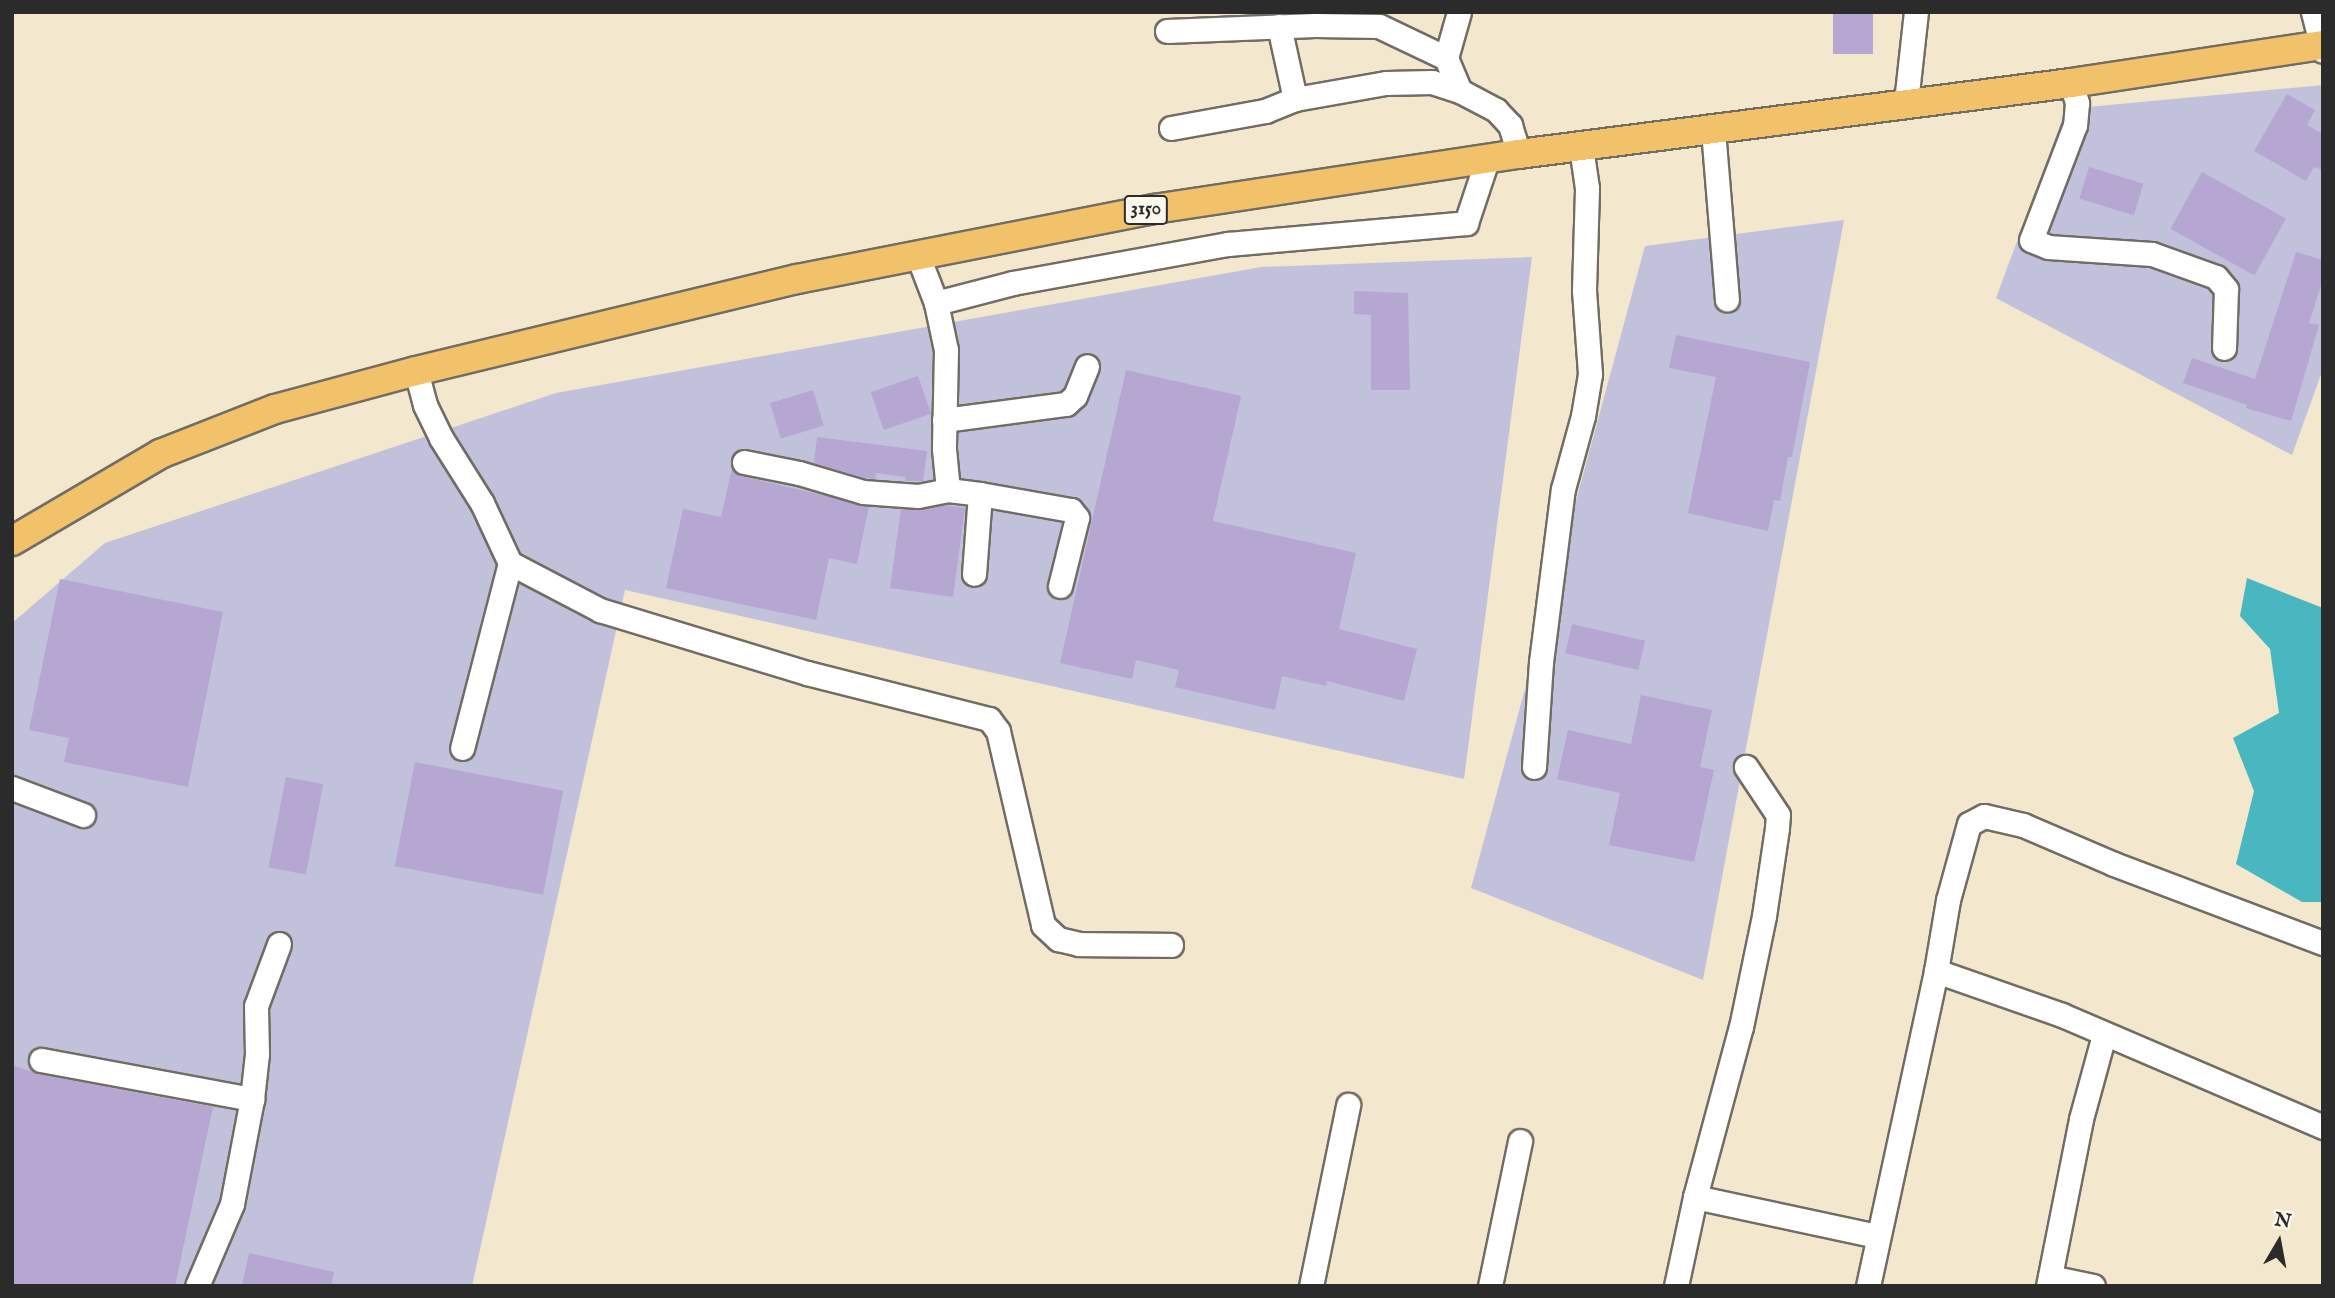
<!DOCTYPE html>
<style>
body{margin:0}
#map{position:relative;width:2335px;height:1298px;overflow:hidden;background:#f3e8ce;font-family:"IM FELL English",serif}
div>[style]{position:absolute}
.industrial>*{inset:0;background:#c2c1dc}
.water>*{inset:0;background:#48b7c0}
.building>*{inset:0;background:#b5a6d2;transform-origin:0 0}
.roads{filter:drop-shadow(2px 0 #716d64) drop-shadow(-2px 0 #716d64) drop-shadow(0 2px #716d64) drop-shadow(0 -2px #716d64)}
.minor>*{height:23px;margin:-11.5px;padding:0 11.5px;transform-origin:11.5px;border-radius:11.5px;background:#fff}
.major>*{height:28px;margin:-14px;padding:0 14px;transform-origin:14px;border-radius:14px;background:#f2c26a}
span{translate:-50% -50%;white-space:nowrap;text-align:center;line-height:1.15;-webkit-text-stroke:5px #fbf7ec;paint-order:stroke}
.shield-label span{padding:2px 5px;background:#fbf7ec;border:2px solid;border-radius:5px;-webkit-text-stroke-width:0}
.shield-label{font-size:19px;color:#2b2b2b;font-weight:700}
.frame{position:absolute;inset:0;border:14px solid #2b2b2b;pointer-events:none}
.north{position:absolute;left:2244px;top:1207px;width:70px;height:70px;-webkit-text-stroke:5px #fbf7ec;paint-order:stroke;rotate:10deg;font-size:19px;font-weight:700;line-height:28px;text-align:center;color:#2b2b2b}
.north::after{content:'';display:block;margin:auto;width:24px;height:32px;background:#2b2b2b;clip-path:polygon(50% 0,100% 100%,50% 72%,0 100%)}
</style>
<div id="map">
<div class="industrial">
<div style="clip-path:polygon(2323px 85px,2323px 369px,2292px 455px,1996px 298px,2066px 109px)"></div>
<div style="clip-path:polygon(1844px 220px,1703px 980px,1471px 888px,1645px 246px)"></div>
<div style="clip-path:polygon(1532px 257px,1464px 779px,625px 590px,472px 1286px,12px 1286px,12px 623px,105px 543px,556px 393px,1261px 267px)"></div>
</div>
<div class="water">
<div style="clip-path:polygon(2247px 578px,2323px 608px,2323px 902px,2302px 902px,2236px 864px,2254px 791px,2233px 738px,2279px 713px,2270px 649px,2240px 616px)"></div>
</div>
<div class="building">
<div style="left:1833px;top:12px;width:40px;height:42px"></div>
<div style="clip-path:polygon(2287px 94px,2315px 110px,2307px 125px,2323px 134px,2323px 170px,2314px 167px,2306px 181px,2254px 151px)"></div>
<div style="left:2089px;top:167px;width:57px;height:33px;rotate:17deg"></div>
<div style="left:2202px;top:172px;width:96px;height:65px;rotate:29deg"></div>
<div style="clip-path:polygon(2296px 252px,2323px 260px,2323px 279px,2309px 323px,2319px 325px,2291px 421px,2246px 408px,2247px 405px,2183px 383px,2192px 358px,2255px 379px)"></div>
<div style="clip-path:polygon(1354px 291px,1408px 293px,1410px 390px,1371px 390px,1371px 315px,1354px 314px)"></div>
<div style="clip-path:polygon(1676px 335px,1810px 362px,1792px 457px,1788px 457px,1780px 501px,1774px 500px,1768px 531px,1688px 513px,1716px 377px,1669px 368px)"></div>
<div style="clip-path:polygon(1126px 370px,1241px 396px,1213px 521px,1356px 553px,1339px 629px,1417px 649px,1404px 701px,1327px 681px,1326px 686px,1282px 676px,1275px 710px,1175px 687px,1179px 670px,1136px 660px,1132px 679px,1060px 663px)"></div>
<div style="left:918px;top:376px;width:40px;height:50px;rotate:71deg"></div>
<div style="left:813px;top:390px;width:37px;height:45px;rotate:73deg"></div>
<div style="clip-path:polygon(817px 437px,927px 451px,923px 481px,905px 481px,906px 477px,876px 473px,875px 479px,866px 478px,814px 463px)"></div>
<div style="clip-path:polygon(732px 468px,741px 476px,869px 506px,857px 564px,829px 558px,816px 620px,666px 588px,683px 509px,721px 517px)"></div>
<div style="clip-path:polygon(943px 505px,965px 508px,953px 597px,890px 588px,901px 509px,920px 510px)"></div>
<div style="clip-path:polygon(60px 579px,223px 612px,188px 787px,64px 762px,69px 738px,29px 730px)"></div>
<div style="left:1572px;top:624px;width:75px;height:30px;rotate:13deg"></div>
<div style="clip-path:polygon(1641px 695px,1712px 710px,1700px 767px,1714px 770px,1694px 862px,1609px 845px,1620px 793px,1557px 779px,1568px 730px,1631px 744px)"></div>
<div style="left:415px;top:762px;width:151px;height:106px;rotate:11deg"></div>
<div style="left:286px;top:777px;width:38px;height:92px;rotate:11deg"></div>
<div style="clip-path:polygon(12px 1065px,38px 1074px,213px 1107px,175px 1286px,12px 1286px)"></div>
<div style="clip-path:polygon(249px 1253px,334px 1272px,331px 1286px,242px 1286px)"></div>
</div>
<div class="roads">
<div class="minor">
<div style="left:2313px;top:12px;width:40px;rotate:75.6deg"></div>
<div style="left:1279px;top:26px;width:75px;rotate:77.6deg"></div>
<div style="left:1167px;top:31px;width:148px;rotate:-2.3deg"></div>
<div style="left:1315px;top:25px;width:64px;rotate:0.9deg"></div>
<div style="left:1379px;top:26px;width:74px;rotate:25.5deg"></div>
<div style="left:1446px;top:58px;width:36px;rotate:67deg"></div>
<div style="left:1446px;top:58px;width:48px;rotate:-74.2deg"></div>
<div style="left:2071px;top:83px;width:21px;rotate:73deg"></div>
<div style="left:2077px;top:103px;width:22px;rotate:95deg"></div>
<div style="left:2075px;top:125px;width:123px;rotate:110.9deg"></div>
<div style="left:2031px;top:240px;width:18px;rotate:22deg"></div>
<div style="left:2048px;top:247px;width:104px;rotate:3.9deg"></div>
<div style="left:2152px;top:254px;width:68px;rotate:19.8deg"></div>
<div style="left:2216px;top:277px;width:16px;rotate:50deg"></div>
<div style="left:2226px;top:289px;width:59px;rotate:91.9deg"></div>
<div style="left:1906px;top:102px;width:91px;rotate:-83.7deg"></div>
<div style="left:1171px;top:128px;width:96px;rotate:-10.3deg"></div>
<div style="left:1265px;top:111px;width:32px;rotate:-22deg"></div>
<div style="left:1295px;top:99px;width:92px;rotate:-10deg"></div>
<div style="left:1386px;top:83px;width:46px;rotate:-1.2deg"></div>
<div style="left:1432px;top:82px;width:29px;rotate:18deg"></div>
<div style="left:1460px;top:91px;width:41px;rotate:27.8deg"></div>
<div style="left:1496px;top:110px;width:21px;rotate:47deg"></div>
<div style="left:1510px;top:125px;width:30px;rotate:73deg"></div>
<div style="left:1713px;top:130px;width:170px;rotate:85.3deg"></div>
<div style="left:918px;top:256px;width:50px;rotate:69deg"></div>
<div style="left:936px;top:303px;width:48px;rotate:78deg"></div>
<div style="left:946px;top:350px;width:99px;rotate:91.2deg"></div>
<div style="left:944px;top:449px;width:41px;rotate:84.4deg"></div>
<div style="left:948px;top:490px;width:32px;rotate:7deg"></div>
<div style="left:980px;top:494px;width:80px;rotate:94.3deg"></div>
<div style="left:936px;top:303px;width:80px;rotate:-14.6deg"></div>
<div style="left:1013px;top:283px;width:219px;rotate:-10.3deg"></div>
<div style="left:1228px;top:244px;width:239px;rotate:-5deg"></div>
<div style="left:1466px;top:223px;width:66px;rotate:-71.6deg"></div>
<div style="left:416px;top:371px;width:35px;rotate:75deg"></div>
<div style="left:425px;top:405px;width:37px;rotate:64deg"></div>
<div style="left:441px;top:438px;width:77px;rotate:57.8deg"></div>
<div style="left:482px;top:503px;width:66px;rotate:65deg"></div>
<div style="left:510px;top:563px;width:191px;rotate:104.5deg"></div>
<div style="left:944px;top:420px;width:123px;rotate:-7.5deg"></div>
<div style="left:1066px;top:404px;width:12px;rotate:-42deg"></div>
<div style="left:1075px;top:396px;width:32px;rotate:-68deg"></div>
<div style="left:744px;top:462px;width:56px;rotate:11.3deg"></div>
<div style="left:799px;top:473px;width:67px;rotate:16.5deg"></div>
<div style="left:863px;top:492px;width:55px;rotate:4.2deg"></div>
<div style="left:918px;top:496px;width:31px;rotate:-11deg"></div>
<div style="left:980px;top:494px;width:92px;rotate:10deg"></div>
<div style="left:1071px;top:510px;width:10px;rotate:53deg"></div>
<div style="left:1077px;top:518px;width:70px;rotate:104deg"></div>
<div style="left:510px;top:563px;width:102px;rotate:27.6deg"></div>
<div style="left:600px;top:610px;width:216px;rotate:16.9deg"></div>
<div style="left:807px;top:673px;width:188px;rotate:14.2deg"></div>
<div style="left:989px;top:719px;width:15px;rotate:53deg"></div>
<div style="left:998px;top:731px;width:199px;rotate:76.9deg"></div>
<div style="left:1043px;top:925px;width:21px;rotate:43deg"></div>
<div style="left:1058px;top:939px;width:22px;rotate:13deg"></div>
<div style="left:1079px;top:944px;width:92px;rotate:0.6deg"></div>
<div style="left:1534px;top:767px;width:105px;rotate:-86.2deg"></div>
<div style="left:1541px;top:662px;width:174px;rotate:-82.8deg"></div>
<div style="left:1563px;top:489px;width:76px;rotate:-74.7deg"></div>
<div style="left:1583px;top:416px;width:43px;rotate:-80.5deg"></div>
<div style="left:1590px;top:374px;width:84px;rotate:-94.1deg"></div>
<div style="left:1584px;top:290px;width:102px;rotate:-88.3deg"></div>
<div style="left:1587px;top:188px;width:41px;rotate:-98.3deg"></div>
<div style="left:12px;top:788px;width:76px;rotate:20.8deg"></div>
<div style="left:1936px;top:971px;width:133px;rotate:19.2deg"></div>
<div style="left:2062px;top:1015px;width:284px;rotate:23.2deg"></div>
<div style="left:41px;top:1060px;width:215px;rotate:10.5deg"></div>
<div style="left:252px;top:1099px;width:107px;rotate:100.8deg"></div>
<div style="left:232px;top:1204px;width:89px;rotate:113.1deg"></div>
<div style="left:252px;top:1099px;width:45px;rotate:-83.7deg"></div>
<div style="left:257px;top:1054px;width:48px;rotate:-91.2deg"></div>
<div style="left:256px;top:1006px;width:66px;rotate:-69.6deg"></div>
<div style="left:1695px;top:1197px;width:176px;rotate:-74.9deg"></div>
<div style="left:1741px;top:1027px;width:113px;rotate:-78.3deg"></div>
<div style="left:1764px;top:916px;width:89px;rotate:-81.6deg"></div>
<div style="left:1777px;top:828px;width:13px;rotate:-86deg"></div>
<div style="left:1778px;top:815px;width:58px;rotate:-123.7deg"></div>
<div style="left:2050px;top:1277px;width:44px;rotate:11.8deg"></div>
<div style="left:1311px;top:1286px;width:185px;rotate:-78.4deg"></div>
<div style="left:1490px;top:1286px;width:148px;rotate:-78.3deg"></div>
<div style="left:1676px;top:1286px;width:91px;rotate:-77.9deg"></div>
<div style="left:1695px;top:1197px;width:186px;rotate:12.1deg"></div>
<div style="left:1868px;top:1286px;width:322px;rotate:-77.8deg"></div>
<div style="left:1936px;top:971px;width:72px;rotate:-80.4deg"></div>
<div style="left:1948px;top:900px;width:79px;rotate:-74.6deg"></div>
<div style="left:1969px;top:824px;width:17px;rotate:-28deg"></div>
<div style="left:1984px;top:816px;width:40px;rotate:13deg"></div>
<div style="left:2023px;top:825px;width:99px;rotate:23.2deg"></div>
<div style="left:2114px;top:864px;width:223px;rotate:20.7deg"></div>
<div style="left:2048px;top:1286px;width:170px;rotate:-78.8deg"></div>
<div style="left:2081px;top:1119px;width:87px;rotate:-74.7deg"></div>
</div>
<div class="major">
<div style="left:12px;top:541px;width:172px;rotate:-30.4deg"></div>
<div style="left:160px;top:454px;width:123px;rotate:-21.4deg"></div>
<div style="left:275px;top:409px;width:146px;rotate:-15.1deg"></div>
<div style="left:416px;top:371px;width:392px;rotate:-13.6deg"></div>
<div style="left:797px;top:279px;width:364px;rotate:-11.1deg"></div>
<div style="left:1154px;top:209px;width:369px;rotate:-8.6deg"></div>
<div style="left:1519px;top:154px;width:557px;rotate:-7.33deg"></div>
<div style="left:2071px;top:83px;width:255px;rotate:-8.6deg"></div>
</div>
</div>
<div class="shield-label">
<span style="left:1146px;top:210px">3150</span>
</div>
<div class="frame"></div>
<div class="north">N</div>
</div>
